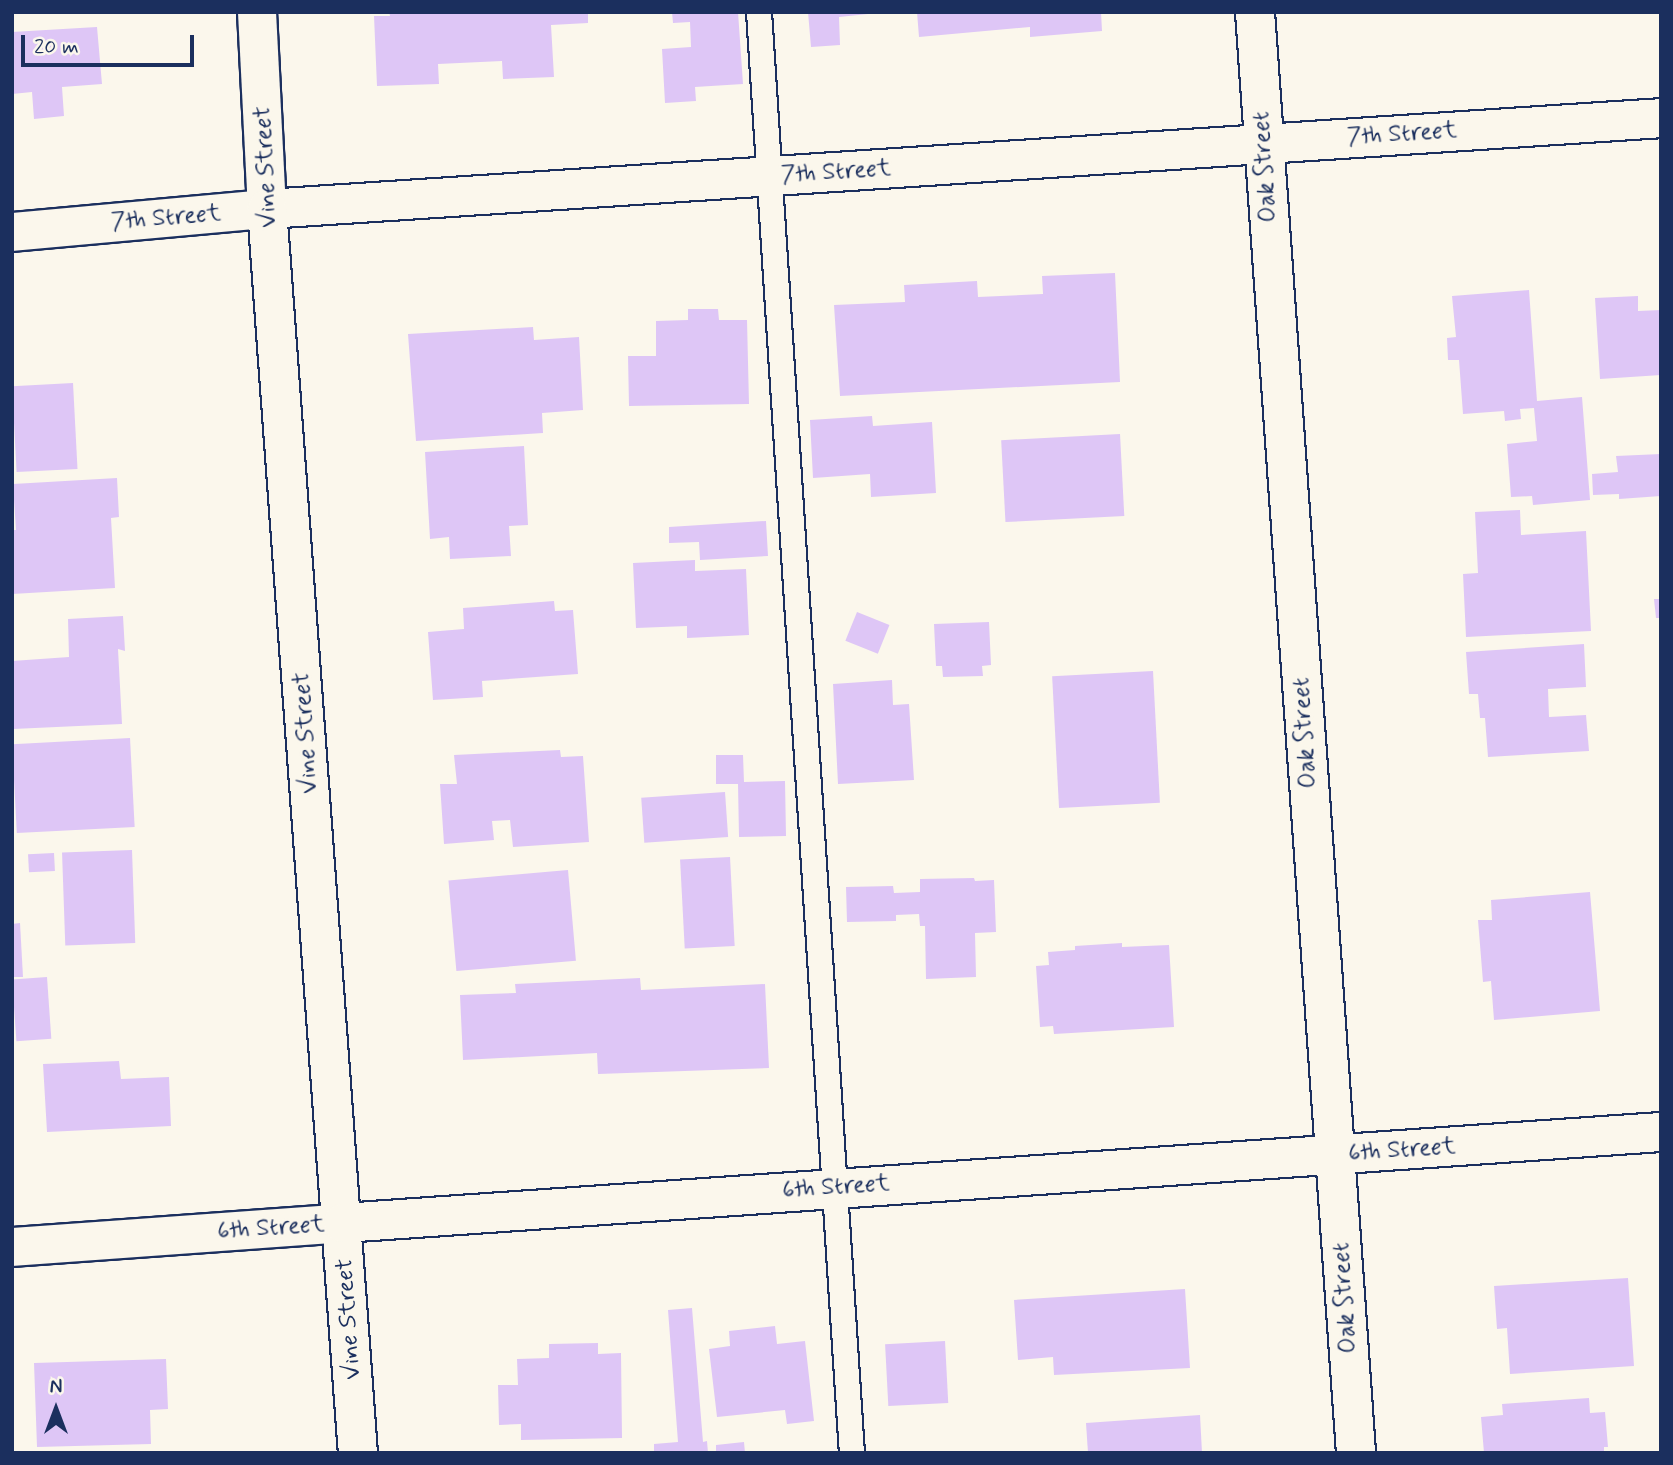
<!DOCTYPE html>
<style>
body{margin:0}
#map{position:relative;width:1673px;height:1465px;overflow:hidden;background:#fbf7ec;font-family:Mynerve,sans-serif}
div>[style]{position:absolute}
.building>*{inset:0;background:#dec6f6;transform-origin:0 0}
.roads{filter:drop-shadow(2px 0 #1b2f5e) drop-shadow(-2px 0 #1b2f5e) drop-shadow(0 2px #1b2f5e) drop-shadow(0 -2px #1b2f5e)}
.service>*{height:24px;margin:-12px;padding:0 12px;transform-origin:12px;border-radius:12px;background:#fbf7ec}
.minor>*{height:38px;margin:-19px;padding:0 19px;transform-origin:19px;border-radius:19px;background:#fbf7ec}
.tertiary>*{height:38px;margin:-19px;padding:0 19px;transform-origin:19px;border-radius:19px;background:#fbf7ec}
span{translate:-50% -50%;white-space:nowrap;text-align:center;line-height:1.15;-webkit-text-stroke:5px #fbf7ec;paint-order:stroke}
.street-label{font-size:24px;color:#1b2f5e}
.frame{position:absolute;inset:0;border:14px solid #1b2f5e;pointer-events:none}
.north{position:absolute;left:21px;top:1374px;width:70px;height:70px;-webkit-text-stroke:5px #fbf7ec;paint-order:stroke;rotate:0deg;font-size:19px;font-weight:700;line-height:28px;text-align:center;color:#1b2f5e}
.north::after{content:'';display:block;margin:auto;width:24px;height:32px;background:#1b2f5e;clip-path:polygon(50% 0,100% 100%,50% 72%,0 100%)}
.scale{position:absolute;left:21px;top:35px;width:173px;height:32px;box-sizing:border-box;border:4px solid #1b2f5e;border-top:0;padding-left:9px;font-size:21px;line-height:24px;white-space:nowrap;color:#1b2f5e;-webkit-text-stroke:5px #fbf7ec;paint-order:stroke}
</style>
<div id="map">
<div class="building">
<div style="clip-path:polygon(389px 12px,588px 12px,588px 23px,551px 25px,554px 77px,503px 79px,502px 61px,438px 64px,439px 84px,377px 86px,374px 16px,390px 16px)"></div>
<div style="clip-path:polygon(672px 12px,738px 12px,743px 84px,695px 87px,696px 101px,665px 103px,662px 49px,691px 47px,690px 22px,673px 23px)"></div>
<div style="clip-path:polygon(808px 12px,868px 12px,868px 14px,839px 17px,840px 45px,811px 47px)"></div>
<div style="clip-path:polygon(917px 12px,1101px 12px,1102px 31px,1030px 37px,1030px 27px,919px 37px)"></div>
<div style="clip-path:polygon(97px 27px,102px 84px,62px 87px,64px 116px,34px 119px,32px 92px,12px 94px,12px 32px)"></div>
<div style="clip-path:polygon(1115px 273px,1120px 382px,840px 396px,834px 305px,905px 302px,904px 285px,977px 281px,978px 297px,1043px 294px,1042px 276px)"></div>
<div style="clip-path:polygon(1529px 290px,1537px 401px,1582px 397px,1590px 500px,1533px 505px,1532px 496px,1511px 497px,1507px 444px,1537px 441px,1534px 408px,1520px 409px,1521px 419px,1505px 421px,1504px 411px,1463px 414px,1459px 360px,1448px 360px,1447px 338px,1456px 337px,1452px 296px)"></div>
<div style="clip-path:polygon(1638px 296px,1638px 311px,1661px 310px,1661px 375px,1600px 379px,1595px 298px)"></div>
<div style="clip-path:polygon(688px 309px,718px 309px,719px 320px,747px 320px,749px 404px,629px 406px,628px 356px,656px 356px,656px 321px,688px 320px)"></div>
<div style="clip-path:polygon(533px 327px,534px 340px,579px 337px,583px 410px,542px 413px,543px 433px,416px 441px,408px 334px)"></div>
<div style="left:73px;top:383px;width:86px;height:61px;rotate:87deg"></div>
<div style="clip-path:polygon(872px 416px,873px 426px,932px 422px,936px 493px,871px 497px,870px 474px,813px 478px,810px 420px)"></div>
<div style="left:1120px;top:434px;width:82px;height:119px;rotate:87deg"></div>
<div style="clip-path:polygon(524px 446px,528px 525px,509px 526px,511px 556px,450px 559px,449px 537px,430px 539px,425px 452px)"></div>
<div style="clip-path:polygon(1661px 454px,1661px 496px,1619px 499px,1619px 494px,1593px 495px,1592px 474px,1618px 472px,1616px 456px)"></div>
<div style="clip-path:polygon(117px 478px,119px 517px,111px 518px,115px 588px,12px 594px,12px 530px,16px 530px,13px 484px)"></div>
<div style="clip-path:polygon(1520px 510px,1521px 535px,1586px 531px,1591px 631px,1466px 637px,1463px 574px,1478px 573px,1475px 512px)"></div>
<div style="clip-path:polygon(766px 521px,768px 556px,700px 560px,699px 542px,669px 543px,669px 527px)"></div>
<div style="clip-path:polygon(695px 560px,695px 571px,746px 569px,749px 635px,687px 638px,687px 626px,636px 628px,633px 563px)"></div>
<div style="clip-path:polygon(1654px 599px,1661px 599px,1661px 618px,1656px 618px)"></div>
<div style="clip-path:polygon(554px 601px,555px 611px,573px 610px,578px 674px,482px 681px,483px 697px,433px 700px,428px 632px,464px 629px,463px 608px)"></div>
<div style="left:857px;top:612px;width:35px;height:31px;rotate:22deg"></div>
<div style="clip-path:polygon(123px 616px,125px 651px,118px 649px,122px 724px,13px 729px,12px 661px,69px 657px,68px 619px)"></div>
<div style="clip-path:polygon(989px 622px,991px 665px,982px 666px,983px 676px,943px 677px,942px 666px,936px 666px,934px 624px)"></div>
<div style="clip-path:polygon(1584px 644px,1586px 687px,1548px 689px,1549px 717px,1586px 715px,1589px 751px,1488px 757px,1485px 718px,1480px 718px,1478px 694px,1469px 694px,1466px 652px)"></div>
<div style="left:1153px;top:671px;width:132px;height:101px;rotate:87deg"></div>
<div style="clip-path:polygon(892px 680px,893px 705px,909px 704px,914px 780px,838px 784px,833px 684px)"></div>
<div style="left:130px;top:738px;width:89px;height:118px;rotate:87deg"></div>
<div style="clip-path:polygon(560px 750px,561px 757px,583px 756px,589px 842px,513px 847px,510px 820px,492px 821px,494px 840px,444px 844px,440px 784px,457px 784px,454px 755px)"></div>
<div style="clip-path:polygon(716px 755px,743px 755px,744px 782px,785px 781px,786px 836px,739px 837px,738px 784px,716px 784px)"></div>
<div style="left:725px;top:792px;width:45px;height:84px;rotate:86deg"></div>
<div style="left:132px;top:850px;width:93px;height:70px;rotate:88deg"></div>
<div style="left:54px;top:853px;width:18px;height:26px;rotate:87deg"></div>
<div style="left:730px;top:857px;width:89px;height:50px;rotate:87deg"></div>
<div style="left:568px;top:870px;width:91px;height:120px;rotate:85deg"></div>
<div style="clip-path:polygon(974px 878px,975px 881px,994px 880px,996px 932px,975px 933px,976px 977px,926px 979px,925px 926px,920px 926px,919px 914px,896px 915px,896px 921px,847px 922px,846px 887px,893px 886px,894px 893px,920px 892px,920px 879px)"></div>
<div style="clip-path:polygon(1590px 892px,1600px 1011px,1494px 1020px,1491px 981px,1483px 982px,1478px 920px,1492px 920px,1491px 900px)"></div>
<div style="clip-path:polygon(20px 923px,23px 977px,12px 977px,12px 924px)"></div>
<div style="clip-path:polygon(1122px 943px,1122px 947px,1169px 945px,1174px 1027px,1054px 1034px,1053px 1026px,1040px 1027px,1036px 966px,1049px 965px,1048px 952px,1075px 950px,1075px 946px)"></div>
<div style="left:47px;top:977px;width:62px;height:35px;rotate:86deg"></div>
<div style="clip-path:polygon(640px 978px,641px 990px,765px 984px,769px 1068px,598px 1074px,597px 1053px,463px 1060px,460px 995px,516px 993px,515px 984px)"></div>
<div style="clip-path:polygon(119px 1061px,121px 1079px,169px 1077px,171px 1126px,47px 1132px,43px 1064px)"></div>
<div style="clip-path:polygon(1628px 1278px,1634px 1366px,1510px 1374px,1507px 1328px,1497px 1329px,1494px 1286px)"></div>
<div style="clip-path:polygon(1185px 1289px,1190px 1368px,1054px 1375px,1053px 1357px,1018px 1360px,1014px 1300px)"></div>
<div style="clip-path:polygon(692px 1308px,703px 1442px,707px 1441px,708px 1453px,654px 1453px,654px 1444px,678px 1442px,668px 1310px)"></div>
<div style="clip-path:polygon(775px 1326px,777px 1344px,805px 1341px,814px 1421px,787px 1424px,785px 1410px,717px 1417px,709px 1349px,730px 1346px,729px 1331px)"></div>
<div style="left:945px;top:1341px;width:62px;height:60px;rotate:87deg"></div>
<div style="clip-path:polygon(598px 1343px,598px 1354px,621px 1353px,622px 1438px,521px 1440px,521px 1424px,499px 1425px,498px 1385px,518px 1385px,517px 1359px,549px 1358px,549px 1344px)"></div>
<div style="clip-path:polygon(166px 1359px,168px 1409px,150px 1410px,151px 1444px,37px 1447px,34px 1363px)"></div>
<div style="clip-path:polygon(1589px 1398px,1590px 1413px,1605px 1412px,1608px 1447px,1604px 1447px,1604px 1453px,1484px 1453px,1481px 1417px,1503px 1415px,1502px 1404px)"></div>
<div style="clip-path:polygon(1200px 1415px,1202px 1453px,1088px 1453px,1086px 1423px)"></div>
<div style="clip-path:polygon(744px 1442px,745px 1453px,716px 1453px,716px 1445px)"></div>
</div>
<div class="roads">
<div class="service">
<div style="left:759px;top:12px;width:1444px;rotate:86.31deg"></div>
</div>
<div class="minor">
<div style="left:1255px;top:12px;width:1445px;rotate:85.99deg"></div>
<div style="left:12px;top:232px;width:256px;rotate:-5.2deg"></div>
<div style="left:267px;top:209px;width:1397px;rotate:-3.73deg"></div>
<div style="left:12px;top:1247px;width:332px;rotate:-4.1deg"></div>
</div>
<div class="tertiary">
<div style="left:257px;top:12px;width:197px;rotate:87.1deg"></div>
<div style="left:267px;top:209px;width:1247px;rotate:85.82deg"></div>
<div style="left:343px;top:1223px;width:1321px;rotate:-3.95deg"></div>
</div>
</div>
<div class="street-label">
<span style="left:1402px;top:134px;rotate:-4deg">7th Street</span>
<span style="left:266px;top:167px;rotate:-93deg">Vine Street</span>
<span style="left:1265px;top:167px;rotate:-94deg">Oak Street</span>
<span style="left:836px;top:172px;rotate:-4deg">7th Street</span>
<span style="left:166px;top:218px;rotate:-5deg">7th Street</span>
<span style="left:306px;top:733px;rotate:-94deg">Vine Street</span>
<span style="left:1305px;top:733px;rotate:-94deg">Oak Street</span>
<span style="left:1402px;top:1150px;rotate:-4deg">6th Street</span>
<span style="left:836px;top:1187px;rotate:-4deg">6th Street</span>
<span style="left:271px;top:1228px;rotate:-4deg">6th Street</span>
<span style="left:1345px;top:1298px;rotate:-94deg">Oak Street</span>
<span style="left:349px;top:1319px;rotate:-94deg">Vine Street</span>
</div>
<div class="frame"></div>
<div class="north">N</div>
<div class="scale">20 m</div>
</div>
